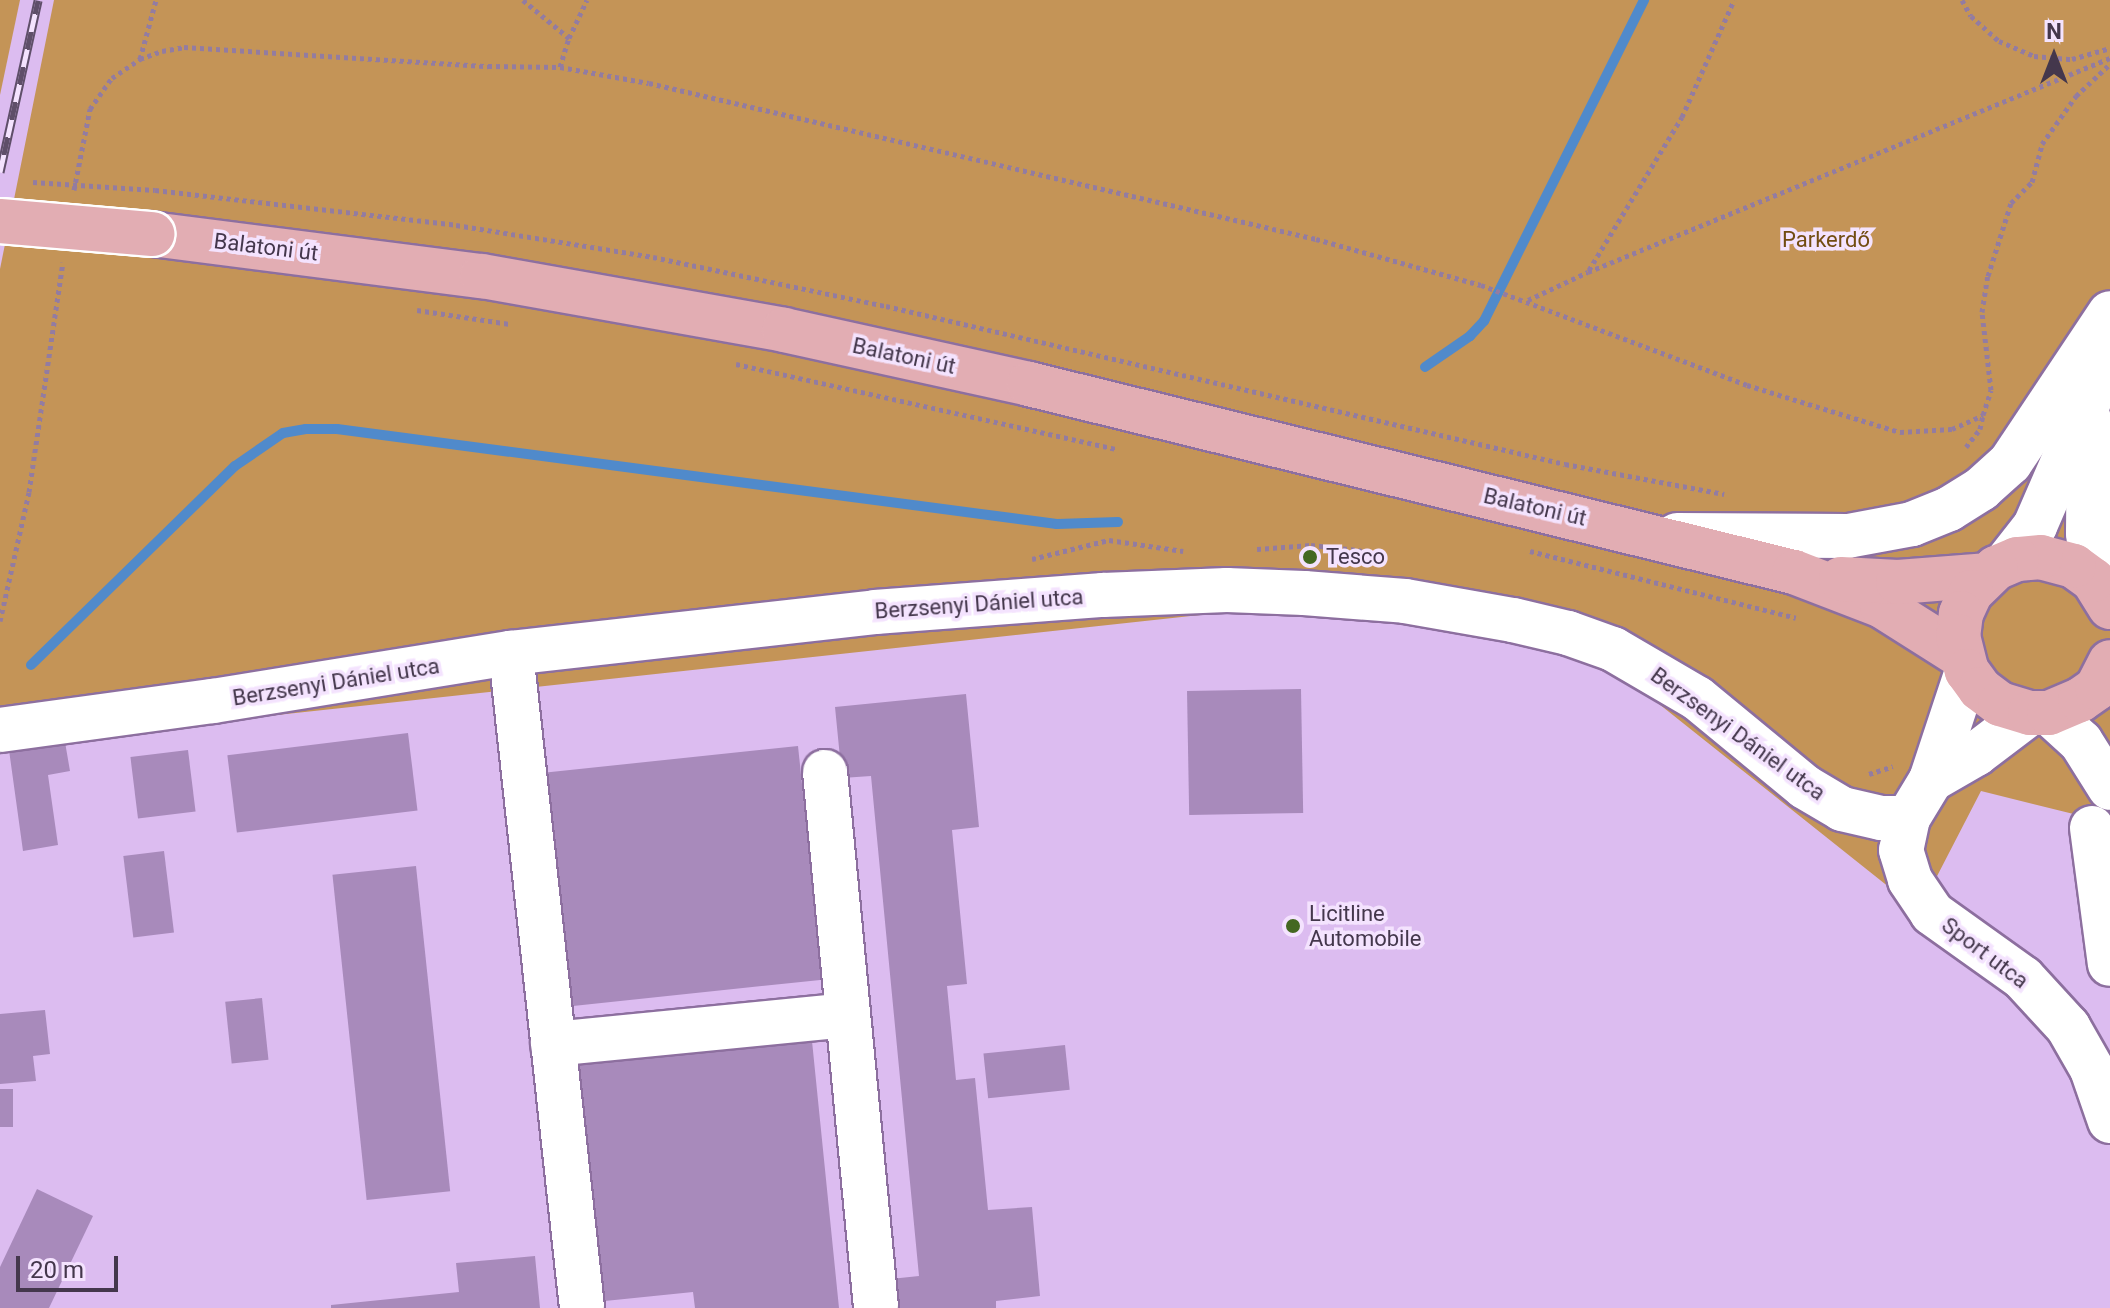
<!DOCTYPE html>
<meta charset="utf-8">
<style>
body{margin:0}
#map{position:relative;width:2110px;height:1308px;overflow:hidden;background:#dcbcf0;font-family:Roboto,sans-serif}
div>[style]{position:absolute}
.green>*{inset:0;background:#c49457}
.stream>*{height:10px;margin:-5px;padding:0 5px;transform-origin:5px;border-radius:5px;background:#508acb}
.building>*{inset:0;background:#a88abb;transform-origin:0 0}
.path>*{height:5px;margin-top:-2.5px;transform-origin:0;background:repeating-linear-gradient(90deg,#937ca1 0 4px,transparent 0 8px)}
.roads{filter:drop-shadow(2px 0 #8d6f9f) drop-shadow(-2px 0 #8d6f9f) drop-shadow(0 2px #8d6f9f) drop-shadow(0 -2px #8d6f9f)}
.minor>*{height:44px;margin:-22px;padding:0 22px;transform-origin:22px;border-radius:22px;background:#fff}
.major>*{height:44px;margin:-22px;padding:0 22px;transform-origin:22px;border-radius:22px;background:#e2adb3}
.rail>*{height:9px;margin-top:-4.5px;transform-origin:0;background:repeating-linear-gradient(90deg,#f4e3fe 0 18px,#5f4f69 0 36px);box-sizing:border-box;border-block:2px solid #5f4f69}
.path-bridge>*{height:5px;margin-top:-2.5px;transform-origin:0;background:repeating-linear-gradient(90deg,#937ca1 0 4px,transparent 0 8px)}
.bridges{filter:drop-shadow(2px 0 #fff) drop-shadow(-2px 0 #fff) drop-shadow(0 2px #fff) drop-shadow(0 -2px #fff)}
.major-bridge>*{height:44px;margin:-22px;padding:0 22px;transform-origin:22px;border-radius:22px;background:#e2adb3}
.dots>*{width:22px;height:22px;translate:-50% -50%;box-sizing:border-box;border:4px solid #f4e3fe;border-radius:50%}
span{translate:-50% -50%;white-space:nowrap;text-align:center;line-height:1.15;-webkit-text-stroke:7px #f4e3fe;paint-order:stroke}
.park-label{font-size:22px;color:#724c11}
.street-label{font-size:22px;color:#44374c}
.poi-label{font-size:22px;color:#44374c}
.left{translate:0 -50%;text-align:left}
.north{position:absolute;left:2014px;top:16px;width:80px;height:80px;-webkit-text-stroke:6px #f4e3fe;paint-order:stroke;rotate:0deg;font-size:22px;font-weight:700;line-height:32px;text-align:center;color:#44374c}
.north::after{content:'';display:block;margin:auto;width:28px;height:36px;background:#44374c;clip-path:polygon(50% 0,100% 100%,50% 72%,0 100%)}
.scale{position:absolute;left:16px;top:1256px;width:102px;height:36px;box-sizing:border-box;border:4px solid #44374c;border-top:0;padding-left:10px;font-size:24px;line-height:28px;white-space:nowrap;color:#44374c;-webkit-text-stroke:6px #f4e3fe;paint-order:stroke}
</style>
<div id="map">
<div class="green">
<div style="clip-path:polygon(0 0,20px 0,0 95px)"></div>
<div style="clip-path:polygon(54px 0,2110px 0,2110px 823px,1981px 791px,1919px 911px,1600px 657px,1471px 620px,1246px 610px,0 745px,0 269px)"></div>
</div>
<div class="stream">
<div style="left:1425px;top:367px;width:55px;rotate:-34.6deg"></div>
<div style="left:1470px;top:336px;width:21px;rotate:-47deg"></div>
<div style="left:1484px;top:321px;width:359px;rotate:-63.5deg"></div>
<div style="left:31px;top:665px;width:285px;rotate:-44.3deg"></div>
<div style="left:235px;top:466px;width:58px;rotate:-34.5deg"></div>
<div style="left:283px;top:433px;width:23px;rotate:-10deg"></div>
<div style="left:306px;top:429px;width:31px"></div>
<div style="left:337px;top:429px;width:726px;rotate:7.52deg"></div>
<div style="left:1057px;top:524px;width:61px;rotate:-1.9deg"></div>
</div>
<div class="building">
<div style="left:1301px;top:689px;width:124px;height:114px;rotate:89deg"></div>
<div style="clip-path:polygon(966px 694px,979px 827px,952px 830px,967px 984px,947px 986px,956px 1080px,975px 1078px,988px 1210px,1032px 1207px,1040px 1296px,996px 1301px,996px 1308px,884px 1308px,881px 1280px,919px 1276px,871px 776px,842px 778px,835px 707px)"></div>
<div style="left:408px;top:733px;width:78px;height:182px;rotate:83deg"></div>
<div style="clip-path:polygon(65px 742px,70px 771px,48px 775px,58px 845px,23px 851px,9px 750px)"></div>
<div style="left:798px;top:746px;width:235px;height:258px;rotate:84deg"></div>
<div style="left:188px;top:750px;width:62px;height:58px;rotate:83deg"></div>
<div style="left:164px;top:851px;width:82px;height:41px;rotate:83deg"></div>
<div style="left:416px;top:866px;width:327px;height:84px;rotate:84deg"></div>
<div style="left:262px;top:998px;width:62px;height:37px;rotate:84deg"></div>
<div style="clip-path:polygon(45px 1010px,50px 1054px,33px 1056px,36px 1081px,0 1084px,0 1014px)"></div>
<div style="clip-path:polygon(812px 1041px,839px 1308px,695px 1308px,693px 1292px,595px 1302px,572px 1065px)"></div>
<div style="left:1065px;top:1045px;width:45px;height:82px;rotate:84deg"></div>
<div style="left:0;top:1089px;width:13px;height:38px"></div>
<div style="clip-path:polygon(37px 1189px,93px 1216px,49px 1308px,0 1308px,0 1267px)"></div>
<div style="clip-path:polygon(535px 1256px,540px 1308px,331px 1308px,331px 1305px,459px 1292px,456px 1263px)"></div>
</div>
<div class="path">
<div style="left:523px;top:0;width:60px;rotate:39.6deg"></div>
<div style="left:1962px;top:0;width:18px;rotate:61deg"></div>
<div style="left:1971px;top:16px;width:38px;rotate:42deg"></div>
<div style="left:1999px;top:41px;width:38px;rotate:23deg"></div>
<div style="left:2034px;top:56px;width:38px;rotate:5deg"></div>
<div style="left:2072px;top:59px;width:40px;rotate:-16deg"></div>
<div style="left:140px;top:59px;width:61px;rotate:-74.8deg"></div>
<div style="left:560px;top:67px;width:30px;rotate:-73deg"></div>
<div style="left:569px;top:38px;width:42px;rotate:-64.7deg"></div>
<div style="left:74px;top:190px;width:83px;rotate:-78.8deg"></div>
<div style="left:90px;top:109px;width:38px;rotate:-55deg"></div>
<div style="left:112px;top:78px;width:34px;rotate:-34deg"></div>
<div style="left:140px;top:59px;width:23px;rotate:-20deg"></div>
<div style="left:162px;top:51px;width:22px;rotate:-10deg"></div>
<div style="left:184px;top:47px;width:305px;rotate:3.6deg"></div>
<div style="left:488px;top:66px;width:72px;rotate:0.8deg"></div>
<div style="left:560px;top:67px;width:90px;rotate:10.2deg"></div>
<div style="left:649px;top:83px;width:685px;rotate:13.16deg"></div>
<div style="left:1316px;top:239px;width:171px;rotate:15.6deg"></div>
<div style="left:1481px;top:285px;width:284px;rotate:20.6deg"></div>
<div style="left:1747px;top:385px;width:160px;rotate:17.1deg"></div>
<div style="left:1900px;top:432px;width:52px;rotate:-3.3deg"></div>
<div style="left:1952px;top:429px;width:34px;rotate:-24deg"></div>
<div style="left:1983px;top:415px;width:26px;rotate:-72deg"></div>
<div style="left:1991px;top:390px;width:79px;rotate:-96.6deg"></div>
<div style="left:1982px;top:312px;width:36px;rotate:-81deg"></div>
<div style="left:1988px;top:276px;width:77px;rotate:-72.5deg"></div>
<div style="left:2011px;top:203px;width:30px;rotate:-45deg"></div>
<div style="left:2032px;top:182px;width:39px;rotate:-75deg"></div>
<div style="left:2042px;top:144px;width:59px;rotate:-54.7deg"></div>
<div style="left:2076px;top:96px;width:47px;rotate:-43.3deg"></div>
<div style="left:155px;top:190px;width:303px;rotate:6.6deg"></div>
<div style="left:456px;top:225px;width:200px;rotate:9.2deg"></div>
<div style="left:653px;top:257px;width:238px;rotate:11.9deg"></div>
<div style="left:886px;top:306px;width:697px;rotate:13.1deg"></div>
<div style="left:1565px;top:464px;width:162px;rotate:10.7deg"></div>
<div style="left:1589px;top:270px;width:179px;rotate:-58.7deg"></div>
<div style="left:1682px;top:117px;width:128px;rotate:-66deg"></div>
<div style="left:1528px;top:300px;width:66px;rotate:-25deg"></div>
<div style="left:1588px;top:272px;width:564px;rotate:-22.29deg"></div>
<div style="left:417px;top:310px;width:94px;rotate:8.6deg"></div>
<div style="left:736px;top:364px;width:390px;rotate:12.6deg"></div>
<div style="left:1966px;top:447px;width:23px;rotate:-52deg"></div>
<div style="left:1980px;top:429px;width:14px;rotate:-78deg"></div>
<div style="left:1257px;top:549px;width:54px;rotate:-4.2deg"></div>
<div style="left:1311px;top:545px;width:47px;rotate:6.1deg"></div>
<div style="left:1358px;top:550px;width:28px;rotate:17deg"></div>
<div style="left:1530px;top:551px;width:274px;rotate:14.1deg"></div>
<div style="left:1032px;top:559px;width:79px;rotate:-13.9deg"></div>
<div style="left:1109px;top:540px;width:75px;rotate:8.5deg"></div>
<div style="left:0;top:621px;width:132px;rotate:-77.3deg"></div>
<div style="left:29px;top:492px;width:232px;rotate:-81.6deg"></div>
<div style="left:1869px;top:774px;width:25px;rotate:-18deg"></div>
</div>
<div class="roads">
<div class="minor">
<div style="left:2089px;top:419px;width:114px;rotate:90.5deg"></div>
<div style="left:2088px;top:533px;width:47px;rotate:83.9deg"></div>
<div style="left:1677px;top:535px;width:171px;rotate:0.3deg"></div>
<div style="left:1848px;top:536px;width:65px;rotate:-10.6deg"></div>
<div style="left:1912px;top:524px;width:40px;rotate:-22deg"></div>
<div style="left:1949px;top:509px;width:38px;rotate:-32deg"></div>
<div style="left:1981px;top:489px;width:39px;rotate:-42deg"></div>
<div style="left:2010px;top:463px;width:180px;rotate:-56.3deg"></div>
<div style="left:2006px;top:563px;width:47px;rotate:-51.9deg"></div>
<div style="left:2035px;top:526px;width:136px;rotate:-66.6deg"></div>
<div style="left:2089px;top:401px;width:55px;rotate:-76.2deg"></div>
<div style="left:511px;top:653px;width:659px;rotate:83.81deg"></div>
<div style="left:1967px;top:671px;width:115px;rotate:108.3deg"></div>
<div style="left:1931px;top:780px;width:44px;rotate:121.2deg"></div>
<div style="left:1908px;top:818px;width:33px;rotate:102deg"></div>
<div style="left:1901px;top:850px;width:31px;rotate:73deg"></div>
<div style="left:1910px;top:880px;width:40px;rotate:56deg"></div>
<div style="left:1932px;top:913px;width:112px;rotate:35.5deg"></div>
<div style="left:2023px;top:978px;width:67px;rotate:47.4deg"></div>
<div style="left:2068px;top:1027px;width:48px;rotate:60.3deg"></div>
<div style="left:2092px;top:1069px;width:55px;rotate:70.9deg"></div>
<div style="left:2049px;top:713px;width:43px;rotate:42.2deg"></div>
<div style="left:2081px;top:742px;width:54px;rotate:57.8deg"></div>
<div style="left:0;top:730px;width:215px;rotate:-7.8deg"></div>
<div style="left:213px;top:701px;width:302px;rotate:-9.2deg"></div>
<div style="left:511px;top:653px;width:366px;rotate:-6.4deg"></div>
<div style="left:875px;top:612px;width:229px;rotate:-4.3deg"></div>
<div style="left:1103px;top:595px;width:124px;rotate:-2.3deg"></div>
<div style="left:1227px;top:590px;width:77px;rotate:2.2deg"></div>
<div style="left:1304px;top:593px;width:101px;rotate:4.5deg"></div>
<div style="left:1405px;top:601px;width:110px;rotate:10deg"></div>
<div style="left:1513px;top:620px;width:57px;rotate:13.3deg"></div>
<div style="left:1568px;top:633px;width:48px;rotate:19.6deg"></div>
<div style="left:1613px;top:649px;width:97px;rotate:30.3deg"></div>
<div style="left:1697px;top:698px;width:140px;rotate:39.5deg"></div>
<div style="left:1805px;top:787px;width:43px;rotate:30.7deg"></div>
<div style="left:1842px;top:809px;width:40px;rotate:13deg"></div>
<div style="left:1881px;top:818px;width:27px"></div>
<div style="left:825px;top:772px;width:538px;rotate:84.56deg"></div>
<div style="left:1931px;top:780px;width:52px;rotate:-30deg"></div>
<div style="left:1976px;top:754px;width:68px;rotate:-37.2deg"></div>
<div style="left:2092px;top:828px;width:137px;rotate:82.5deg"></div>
<div style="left:553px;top:1044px;width:296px;rotate:-5.6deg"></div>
</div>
<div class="major">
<div style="left:152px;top:234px;width:333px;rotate:7.3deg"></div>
<div style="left:482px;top:276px;width:307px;rotate:10.1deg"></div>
<div style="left:784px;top:330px;width:251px;rotate:12.4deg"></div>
<div style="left:1029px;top:384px;width:788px;rotate:13.81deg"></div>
<div style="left:1794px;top:572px;width:94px;rotate:21.1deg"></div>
<div style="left:1882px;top:606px;width:93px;rotate:32.3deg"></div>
<div style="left:1841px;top:579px;width:57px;rotate:3deg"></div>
<div style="left:1898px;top:582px;width:88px;rotate:-4.5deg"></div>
<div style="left:2110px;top:607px;width:32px;rotate:-122deg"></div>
<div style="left:2093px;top:580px;width:24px;rotate:-144deg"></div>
<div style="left:2074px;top:566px;width:34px;rotate:-165deg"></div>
<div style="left:2041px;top:557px;width:24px;rotate:175deg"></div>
<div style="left:2017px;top:559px;width:23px;rotate:157deg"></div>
<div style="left:1996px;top:568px;width:35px;rotate:136deg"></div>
<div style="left:1971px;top:592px;width:23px;rotate:115deg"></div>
<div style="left:1961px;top:613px;width:23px;rotate:97deg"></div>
<div style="left:1958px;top:636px;width:36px;rotate:76deg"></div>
<div style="left:1967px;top:671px;width:22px;rotate:54deg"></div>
<div style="left:1980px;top:689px;width:25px;rotate:37deg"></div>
<div style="left:2000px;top:704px;width:31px;rotate:17deg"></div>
<div style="left:2030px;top:713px;width:19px"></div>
<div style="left:2049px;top:713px;width:34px;rotate:-23deg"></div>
<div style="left:2080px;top:700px;width:21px;rotate:-35deg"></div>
<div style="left:2097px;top:688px;width:29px;rotate:-63deg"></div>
</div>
</div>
<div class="rail">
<div style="left:0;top:172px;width:176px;rotate:-77.5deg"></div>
</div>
<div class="path-bridge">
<div style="left:33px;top:182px;width:122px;rotate:3.8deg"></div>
</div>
<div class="bridges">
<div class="major-bridge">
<div style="left:0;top:221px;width:153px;rotate:4.9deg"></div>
</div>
</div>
<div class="dots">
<div style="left:1310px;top:557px;background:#446821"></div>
<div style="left:1293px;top:926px;background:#446821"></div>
</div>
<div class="park-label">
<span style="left:1826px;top:240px">Parkerdő</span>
</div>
<div class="street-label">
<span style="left:266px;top:247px;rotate:7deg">Balatoni út</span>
<span style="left:904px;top:356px;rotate:12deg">Balatoni út</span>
<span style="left:1535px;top:507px;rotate:13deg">Balatoni út</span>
<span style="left:979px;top:604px;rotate:-4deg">Berzsenyi Dániel utca</span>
<span style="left:336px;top:682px;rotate:-9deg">Berzsenyi Dániel utca</span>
<span style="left:1738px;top:734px;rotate:36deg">Berzsenyi Dániel utca</span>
<span style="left:1985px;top:953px;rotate:37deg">Sport utca</span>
</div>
<div class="poi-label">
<span class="left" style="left:1326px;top:557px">Tesco</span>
<span class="left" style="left:1309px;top:926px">Licitline<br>Automobile</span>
</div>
<div class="north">N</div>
<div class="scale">20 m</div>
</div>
